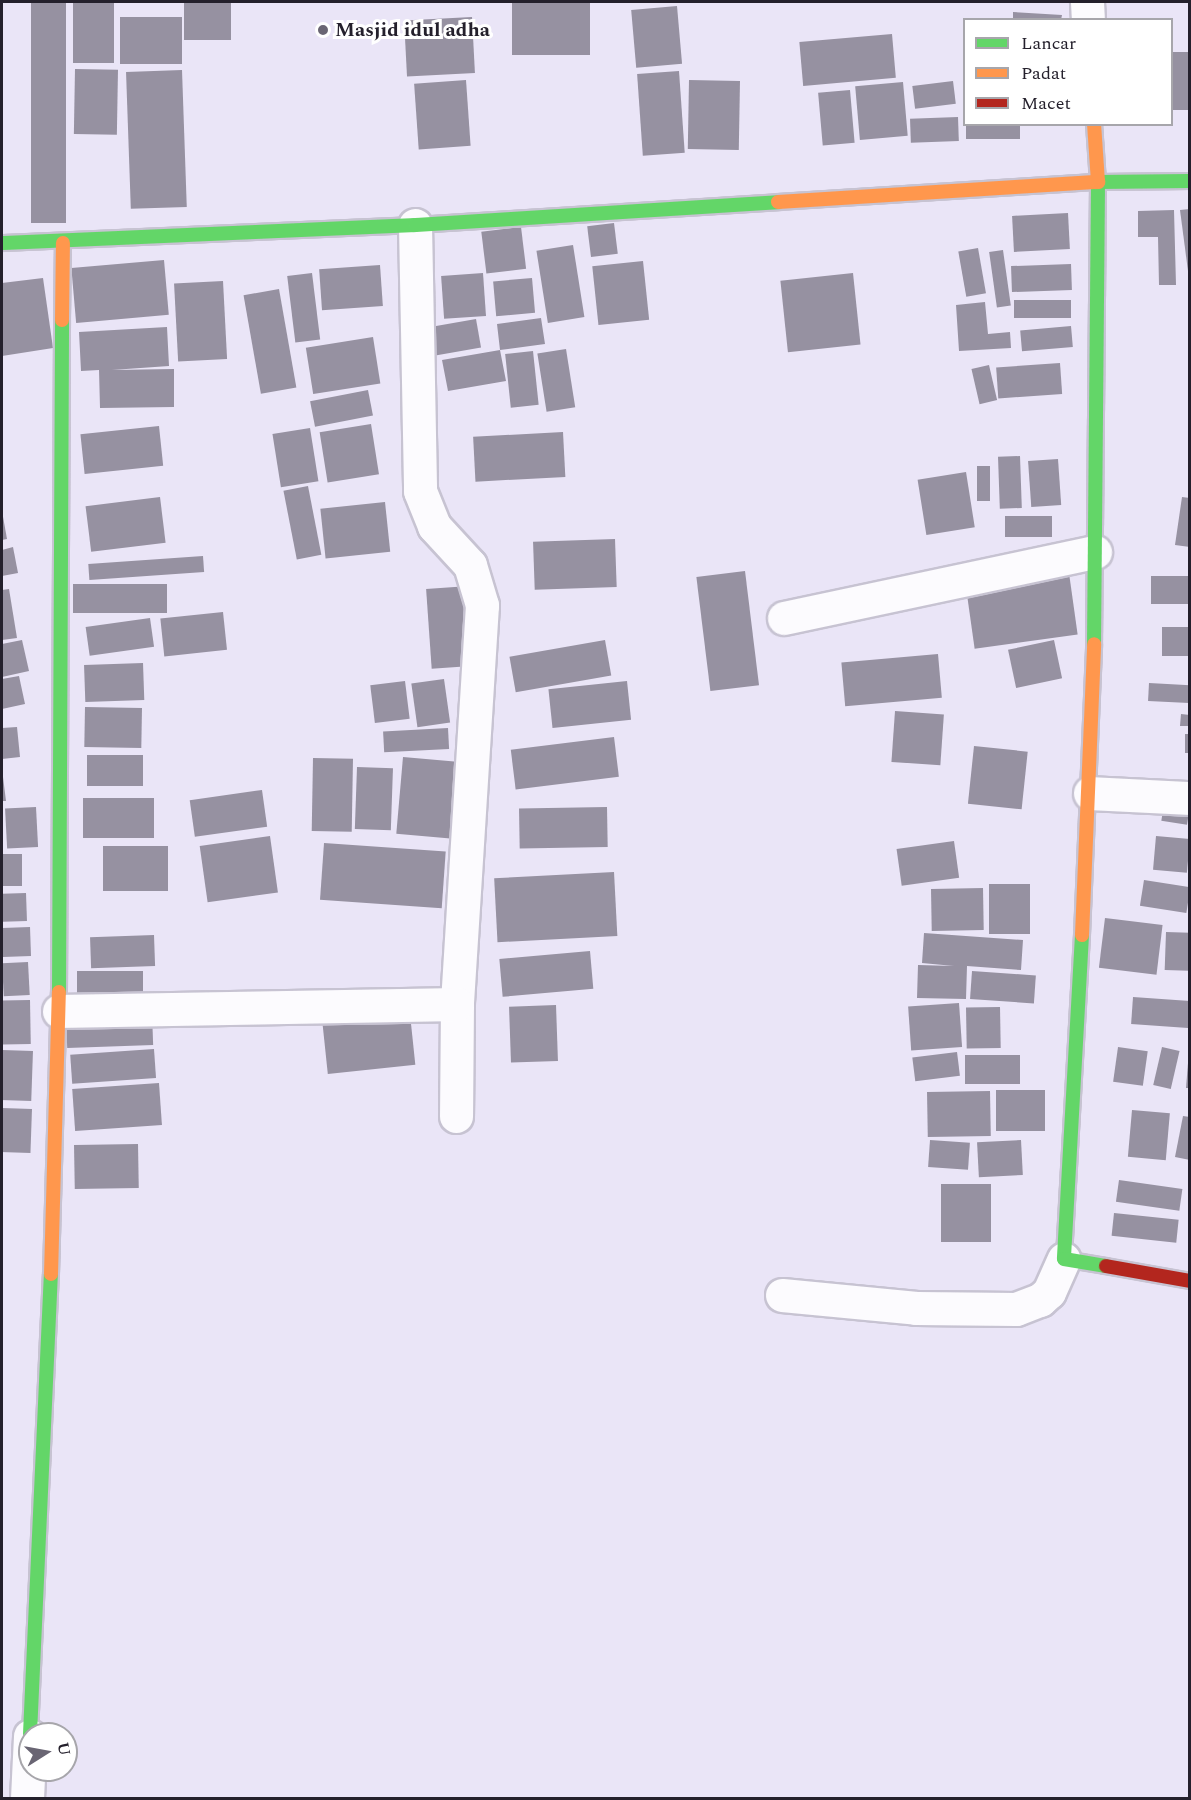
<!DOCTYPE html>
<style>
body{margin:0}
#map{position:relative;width:1191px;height:1800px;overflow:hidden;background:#eae5f7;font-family:Spectral,serif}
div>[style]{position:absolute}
.building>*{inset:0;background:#9691a1;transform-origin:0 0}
.roads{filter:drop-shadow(2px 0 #c7c3d2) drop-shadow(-2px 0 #c7c3d2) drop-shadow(0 2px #c7c3d2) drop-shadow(0 -2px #c7c3d2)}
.street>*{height:33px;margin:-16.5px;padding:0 16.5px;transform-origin:16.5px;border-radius:16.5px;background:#fcfbfe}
.fast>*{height:14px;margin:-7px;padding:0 7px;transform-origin:7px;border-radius:7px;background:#63d668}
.slow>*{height:14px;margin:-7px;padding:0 7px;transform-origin:7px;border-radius:7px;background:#ff974d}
.jam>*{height:14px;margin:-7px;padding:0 7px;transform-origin:7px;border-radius:7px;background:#b3261e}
.dots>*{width:16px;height:16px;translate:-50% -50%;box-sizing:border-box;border:3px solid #fff;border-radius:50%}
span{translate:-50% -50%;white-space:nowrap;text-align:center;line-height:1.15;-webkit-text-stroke:6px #fff;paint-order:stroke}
.poi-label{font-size:20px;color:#24202c;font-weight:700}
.left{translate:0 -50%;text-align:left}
.frame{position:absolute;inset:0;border:3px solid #24202c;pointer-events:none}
.legend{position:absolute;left:963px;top:18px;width:210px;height:108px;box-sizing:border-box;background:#fff;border:2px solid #a7a6ab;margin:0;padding:8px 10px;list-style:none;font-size:18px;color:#24202c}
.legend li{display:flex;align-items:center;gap:12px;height:30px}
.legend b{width:30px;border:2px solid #a7a6ab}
.north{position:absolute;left:18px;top:1722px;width:60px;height:60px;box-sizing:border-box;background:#fff;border:2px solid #a7a6ab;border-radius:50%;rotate:79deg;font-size:16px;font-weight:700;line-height:24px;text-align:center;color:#24202c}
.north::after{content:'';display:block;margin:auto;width:21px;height:27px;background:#696573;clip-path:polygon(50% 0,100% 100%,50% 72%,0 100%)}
</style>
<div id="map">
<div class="building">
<div style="left:31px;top:2px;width:35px;height:221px"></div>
<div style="left:73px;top:2px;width:41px;height:61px"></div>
<div style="left:184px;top:2px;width:47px;height:38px"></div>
<div style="left:512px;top:2px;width:78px;height:53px"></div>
<div style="left:677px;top:6px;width:58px;height:46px;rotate:85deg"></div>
<div style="clip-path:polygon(1013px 12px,1062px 15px,1061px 20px,1013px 20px)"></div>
<div style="left:182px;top:17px;width:47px;height:62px;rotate:90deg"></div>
<div style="left:472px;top:17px;width:56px;height:68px;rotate:87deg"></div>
<div style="left:892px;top:34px;width:44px;height:93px;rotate:85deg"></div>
<div style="left:1190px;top:52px;width:58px;height:18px;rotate:90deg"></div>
<div style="left:75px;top:69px;width:43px;height:65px;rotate:1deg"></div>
<div style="left:182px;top:70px;width:137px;height:56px;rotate:88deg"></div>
<div style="left:679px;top:71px;width:82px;height:42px;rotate:86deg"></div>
<div style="left:466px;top:80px;width:66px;height:52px;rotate:86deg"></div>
<div style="left:689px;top:80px;width:51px;height:69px;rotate:1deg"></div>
<div style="left:953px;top:81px;width:23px;height:41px;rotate:83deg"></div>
<div style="left:903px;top:82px;width:54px;height:48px;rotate:85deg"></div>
<div style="left:850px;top:90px;width:53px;height:32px;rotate:85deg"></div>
<div style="left:958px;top:117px;width:24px;height:48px;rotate:88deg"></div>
<div style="left:966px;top:124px;width:54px;height:15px"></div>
<div style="clip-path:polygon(1190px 209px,1190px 271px,1188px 271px,1180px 210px)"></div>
<div style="clip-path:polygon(1174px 210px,1176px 285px,1159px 285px,1158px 237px,1138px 237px,1138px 211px)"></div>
<div style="left:1068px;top:213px;width:36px;height:56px;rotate:87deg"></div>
<div style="left:614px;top:223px;width:31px;height:27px;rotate:83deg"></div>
<div style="left:521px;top:227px;width:42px;height:40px;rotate:83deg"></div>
<div style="left:573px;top:245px;width:73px;height:37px;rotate:81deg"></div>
<div style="left:978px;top:248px;width:46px;height:20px;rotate:80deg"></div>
<div style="left:1003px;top:250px;width:56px;height:14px;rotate:82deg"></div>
<div style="left:164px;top:260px;width:55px;height:93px;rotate:85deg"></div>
<div style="left:643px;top:261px;width:59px;height:51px;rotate:84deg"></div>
<div style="left:1071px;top:264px;width:26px;height:60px;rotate:88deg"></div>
<div style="left:380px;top:265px;width:41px;height:61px;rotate:86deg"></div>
<div style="left:312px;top:273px;width:67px;height:25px;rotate:83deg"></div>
<div style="left:483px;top:273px;width:43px;height:42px;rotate:86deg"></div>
<div style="left:853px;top:273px;width:72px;height:73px;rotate:84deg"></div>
<div style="clip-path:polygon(43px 278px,53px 348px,2px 356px,2px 283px)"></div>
<div style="left:532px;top:278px;width:35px;height:39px;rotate:85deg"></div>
<div style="left:223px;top:281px;width:78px;height:49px;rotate:87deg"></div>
<div style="left:279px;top:289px;width:100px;height:36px;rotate:80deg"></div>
<div style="left:1014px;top:300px;width:57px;height:18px"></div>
<div style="clip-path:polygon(985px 302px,988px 334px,1010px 332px,1011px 348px,959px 351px,956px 305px)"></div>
<div style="clip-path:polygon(541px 318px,545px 344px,500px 350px,506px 381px,448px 391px,442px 360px,500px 350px,497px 324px)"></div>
<div style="left:476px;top:319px;width:29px;height:55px;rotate:80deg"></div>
<div style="left:1071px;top:326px;width:21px;height:51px;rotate:85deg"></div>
<div style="clip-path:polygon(167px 327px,169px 366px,112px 370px,174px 369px,174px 407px,100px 408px,99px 370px,81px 371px,79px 332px)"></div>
<div style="left:373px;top:337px;width:47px;height:68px;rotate:81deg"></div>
<div style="left:566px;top:349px;width:59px;height:29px;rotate:81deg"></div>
<div style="left:533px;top:351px;width:54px;height:28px;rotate:84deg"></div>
<div style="left:1060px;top:363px;width:31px;height:64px;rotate:86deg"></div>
<div style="left:989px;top:365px;width:36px;height:18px;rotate:77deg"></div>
<div style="left:368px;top:390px;width:26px;height:59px;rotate:79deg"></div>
<div style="left:371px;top:424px;width:51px;height:52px;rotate:81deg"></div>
<div style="left:159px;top:426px;width:40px;height:79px;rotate:84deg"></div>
<div style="left:310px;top:428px;width:54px;height:38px;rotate:81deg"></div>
<div style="left:563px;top:432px;width:45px;height:90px;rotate:87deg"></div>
<div style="left:1020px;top:456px;width:52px;height:22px;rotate:88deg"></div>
<div style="left:1058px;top:459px;width:46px;height:30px;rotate:86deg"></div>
<div style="left:990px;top:466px;width:35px;height:13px;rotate:90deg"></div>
<div style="left:966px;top:472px;width:56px;height:49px;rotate:81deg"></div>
<div style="left:308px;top:486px;width:70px;height:25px;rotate:79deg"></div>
<div style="left:160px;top:497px;width:46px;height:75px;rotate:83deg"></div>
<div style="clip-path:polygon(1182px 497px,1190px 498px,1190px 547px,1175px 545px)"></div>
<div style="left:385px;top:502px;width:50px;height:65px;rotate:84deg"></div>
<div style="clip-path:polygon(2px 511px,7px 539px,2px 540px)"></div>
<div style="left:1005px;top:516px;width:47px;height:21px"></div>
<div style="left:615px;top:539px;width:48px;height:82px;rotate:88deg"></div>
<div style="clip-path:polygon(13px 547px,18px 573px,2px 576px,2px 550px)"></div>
<div style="left:203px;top:556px;width:16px;height:115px;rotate:86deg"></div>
<div style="left:745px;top:571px;width:115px;height:49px;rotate:83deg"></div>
<div style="left:1069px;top:573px;width:62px;height:104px;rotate:82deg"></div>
<div style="left:1190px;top:576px;width:28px;height:39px;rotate:90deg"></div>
<div style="left:167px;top:584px;width:29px;height:94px;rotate:90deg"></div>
<div style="left:469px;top:586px;width:80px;height:43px;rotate:86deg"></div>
<div style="clip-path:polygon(9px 589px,17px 638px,2px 640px,2px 590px)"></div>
<div style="left:223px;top:612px;width:38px;height:63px;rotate:84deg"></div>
<div style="left:150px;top:618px;width:29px;height:65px;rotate:82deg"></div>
<div style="left:1162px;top:627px;width:28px;height:29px"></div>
<div style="clip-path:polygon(22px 640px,29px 671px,2px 677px,2px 644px)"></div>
<div style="left:605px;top:640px;width:36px;height:97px;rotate:80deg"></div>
<div style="left:1054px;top:640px;width:39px;height:47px;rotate:78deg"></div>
<div style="left:938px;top:654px;width:44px;height:97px;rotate:85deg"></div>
<div style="left:143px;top:663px;width:37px;height:59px;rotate:88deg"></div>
<div style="clip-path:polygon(19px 676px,25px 704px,2px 709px,2px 679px)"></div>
<div style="left:444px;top:679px;width:44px;height:33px;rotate:82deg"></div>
<div style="left:405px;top:681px;width:38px;height:35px;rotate:83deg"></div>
<div style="left:627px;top:681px;width:39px;height:79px;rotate:84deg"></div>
<div style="left:1149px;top:683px;width:41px;height:18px;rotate:3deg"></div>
<div style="left:85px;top:707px;width:57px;height:40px;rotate:1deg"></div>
<div style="left:895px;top:711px;width:49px;height:51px;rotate:4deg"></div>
<div style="clip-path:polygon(1181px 714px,1190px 715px,1190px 726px,1180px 726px)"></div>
<div style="clip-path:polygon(17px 727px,20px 757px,2px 759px,2px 728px)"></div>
<div style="left:448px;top:728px;width:21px;height:65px;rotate:87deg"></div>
<div style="left:1185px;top:734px;width:5px;height:19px"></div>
<div style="left:614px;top:737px;width:40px;height:104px;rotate:83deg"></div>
<div style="left:974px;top:746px;width:54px;height:58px;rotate:6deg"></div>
<div style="left:87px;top:755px;width:56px;height:31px"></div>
<div style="left:403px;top:757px;width:60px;height:77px;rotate:5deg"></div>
<div style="left:313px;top:758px;width:40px;height:73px;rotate:1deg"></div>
<div style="left:357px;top:767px;width:36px;height:62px;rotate:2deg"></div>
<div style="clip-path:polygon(2px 769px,6px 801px,2px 801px)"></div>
<div style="left:262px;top:790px;width:37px;height:73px;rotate:82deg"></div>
<div style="left:83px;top:798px;width:71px;height:40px"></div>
<div style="left:1164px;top:804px;width:26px;height:17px;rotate:9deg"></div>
<div style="left:36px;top:807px;width:40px;height:31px;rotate:87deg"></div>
<div style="left:607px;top:807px;width:40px;height:88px;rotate:89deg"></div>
<div style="left:270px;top:836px;width:57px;height:71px;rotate:82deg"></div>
<div style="left:1156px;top:836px;width:34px;height:34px;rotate:5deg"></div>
<div style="left:954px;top:841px;width:37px;height:58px;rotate:82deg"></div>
<div style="left:324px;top:843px;width:122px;height:57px;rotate:4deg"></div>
<div style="left:103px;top:846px;width:65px;height:45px"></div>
<div style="left:2px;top:854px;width:20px;height:32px"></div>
<div style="left:614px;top:872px;width:64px;height:120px;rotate:87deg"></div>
<div style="left:1144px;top:880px;width:47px;height:26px;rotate:9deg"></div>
<div style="left:989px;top:884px;width:41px;height:50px"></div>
<div style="left:983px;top:888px;width:42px;height:52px;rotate:89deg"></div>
<div style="left:26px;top:893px;width:28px;height:24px;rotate:88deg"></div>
<div style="left:1105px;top:918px;width:58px;height:50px;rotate:7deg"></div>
<div style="left:30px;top:927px;width:29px;height:28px;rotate:88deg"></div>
<div style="left:1166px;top:932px;width:24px;height:38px;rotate:2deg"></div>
<div style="clip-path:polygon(924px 933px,1023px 940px,1021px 970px,967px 966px,966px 999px,917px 998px,918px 965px,954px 966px,922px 963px)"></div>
<div style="left:154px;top:935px;width:31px;height:64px;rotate:88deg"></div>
<div style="left:590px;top:951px;width:38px;height:91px;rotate:85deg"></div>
<div style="left:28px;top:962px;width:33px;height:26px;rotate:87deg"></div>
<div style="left:77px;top:971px;width:66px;height:39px"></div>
<div style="left:972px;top:971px;width:64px;height:28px;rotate:4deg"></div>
<div style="left:1133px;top:997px;width:57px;height:27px;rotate:4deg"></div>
<div style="left:30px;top:1000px;width:44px;height:28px;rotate:89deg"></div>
<div style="left:959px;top:1003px;width:44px;height:51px;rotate:86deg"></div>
<div style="left:556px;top:1005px;width:56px;height:47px;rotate:88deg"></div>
<div style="left:1000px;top:1007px;width:41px;height:34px;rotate:89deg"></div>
<div style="left:152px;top:1012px;width:33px;height:86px;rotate:88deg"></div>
<div style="left:410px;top:1014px;width:51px;height:88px;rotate:84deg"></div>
<div style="left:1118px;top:1047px;width:30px;height:35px;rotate:8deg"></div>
<div style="left:1162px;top:1047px;width:18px;height:39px;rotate:13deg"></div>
<div style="left:154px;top:1049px;width:29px;height:84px;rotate:86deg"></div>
<div style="left:2px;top:1050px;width:31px;height:50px;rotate:2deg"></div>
<div style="left:957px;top:1052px;width:24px;height:45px;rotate:83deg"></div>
<div style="left:1020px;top:1055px;width:29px;height:55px;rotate:90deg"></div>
<div style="clip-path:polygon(1188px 1063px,1190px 1063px,1190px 1088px,1186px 1088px)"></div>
<div style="left:159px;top:1083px;width:42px;height:87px;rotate:86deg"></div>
<div style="left:1045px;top:1090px;width:41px;height:49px;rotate:90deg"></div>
<div style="left:990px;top:1091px;width:45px;height:63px;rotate:89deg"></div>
<div style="left:2px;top:1108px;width:30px;height:44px;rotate:2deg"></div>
<div style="left:1132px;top:1110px;width:38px;height:47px;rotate:5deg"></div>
<div style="clip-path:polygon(1183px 1116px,1190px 1117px,1190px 1160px,1175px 1157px)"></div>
<div style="left:930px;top:1140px;width:40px;height:27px;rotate:4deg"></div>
<div style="left:1021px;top:1140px;width:35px;height:44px;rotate:87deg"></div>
<div style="left:138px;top:1144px;width:44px;height:64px;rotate:89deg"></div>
<div style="left:1119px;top:1180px;width:64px;height:22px;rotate:8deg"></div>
<div style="left:991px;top:1184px;width:58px;height:50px;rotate:90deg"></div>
<div style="left:1114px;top:1213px;width:65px;height:23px;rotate:6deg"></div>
</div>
<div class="roads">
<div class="street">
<div style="left:1087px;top:2px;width:18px;rotate:87deg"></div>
<div style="left:415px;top:225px;width:266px;rotate:88.9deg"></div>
<div style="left:420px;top:491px;width:38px;rotate:68deg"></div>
<div style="left:434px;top:526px;width:53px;rotate:47.3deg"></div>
<div style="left:470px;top:565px;width:42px;rotate:73.3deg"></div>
<div style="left:482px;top:605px;width:400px;rotate:93.6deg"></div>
<div style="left:457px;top:1004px;width:112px;rotate:90.5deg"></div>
<div style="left:784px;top:618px;width:318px;rotate:-12deg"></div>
<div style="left:1090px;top:793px;width:100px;rotate:2.9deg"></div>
<div style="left:59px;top:1011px;width:398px;rotate:-1deg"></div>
<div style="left:782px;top:1295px;width:135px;rotate:5.5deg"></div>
<div style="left:916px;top:1308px;width:100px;rotate:0.6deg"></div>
<div style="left:1016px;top:1309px;width:26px;rotate:-21deg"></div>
<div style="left:1040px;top:1300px;width:12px;rotate:-42deg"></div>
<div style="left:1049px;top:1292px;width:36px;rotate:-66deg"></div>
<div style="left:27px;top:1798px;width:62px;rotate:-87.2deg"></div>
</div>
<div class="fast">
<div style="left:2px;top:243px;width:413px;rotate:-2.5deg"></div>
<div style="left:415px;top:225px;width:364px;rotate:-3.6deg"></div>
<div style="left:1094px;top:644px;width:462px;rotate:-89.5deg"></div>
<div style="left:1098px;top:182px;width:92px;rotate:-0.6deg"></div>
<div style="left:1082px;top:935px;width:324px;rotate:93.2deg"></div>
<div style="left:1064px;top:1259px;width:43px;rotate:9.5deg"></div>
<div style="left:59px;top:992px;width:672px;rotate:-89.74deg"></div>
<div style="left:30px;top:1734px;width:460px;rotate:-87.4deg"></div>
</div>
<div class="slow">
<div style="left:778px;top:202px;width:321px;rotate:-3.6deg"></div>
<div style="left:1098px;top:182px;width:58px;rotate:-93.9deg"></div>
<div style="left:62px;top:320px;width:77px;rotate:-89.3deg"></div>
<div style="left:1082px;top:935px;width:291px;rotate:-87.6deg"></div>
<div style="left:51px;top:1274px;width:282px;rotate:-88.4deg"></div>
</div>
<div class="jam">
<div style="left:1106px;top:1266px;width:85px;rotate:10.1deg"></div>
</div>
</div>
<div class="dots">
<div style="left:323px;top:30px;background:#696573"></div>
</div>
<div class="poi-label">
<span class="left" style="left:335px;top:30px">Masjid idul adha</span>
</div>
<div class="frame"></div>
<ul class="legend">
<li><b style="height:8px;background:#63d668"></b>Lancar</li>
<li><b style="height:8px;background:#ff974d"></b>Padat</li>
<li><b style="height:8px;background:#b3261e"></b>Macet</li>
</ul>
<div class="north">U</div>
</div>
